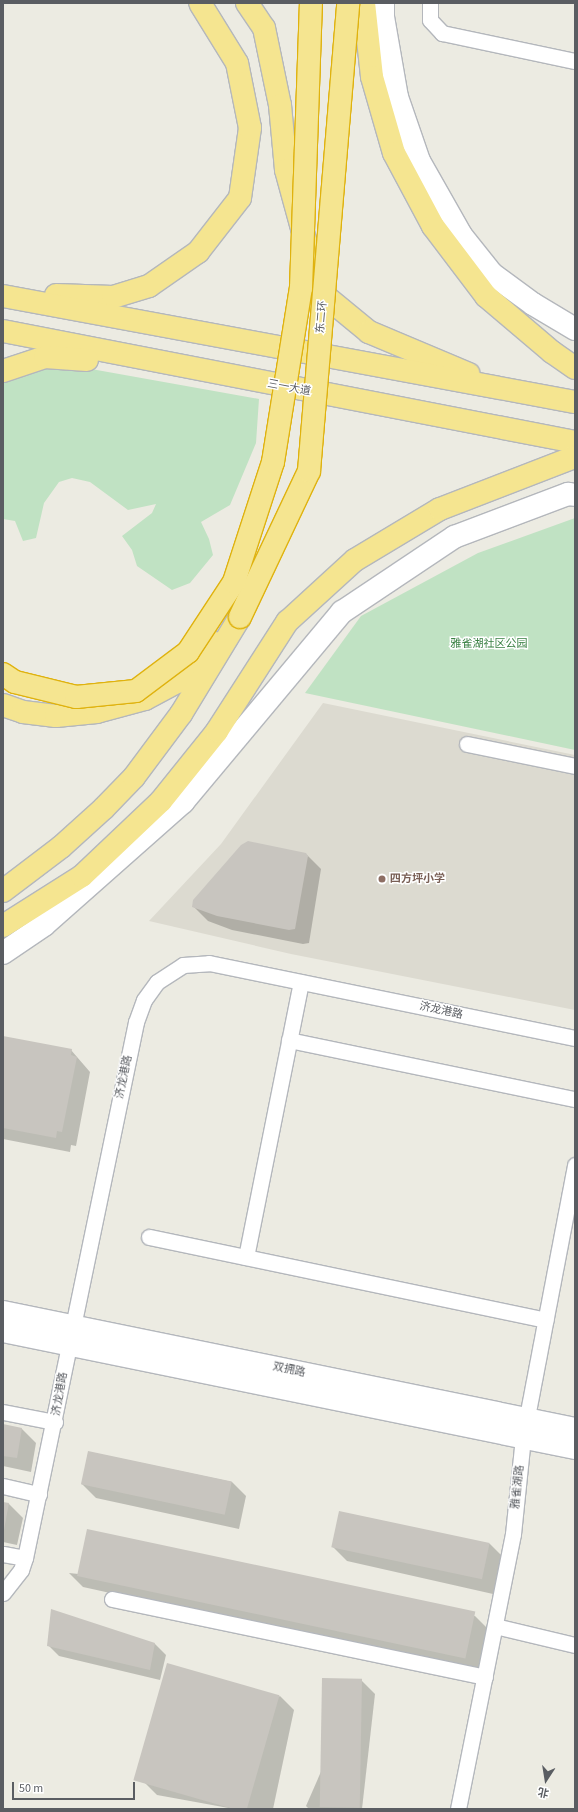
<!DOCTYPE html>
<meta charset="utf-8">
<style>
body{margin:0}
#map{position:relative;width:578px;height:1812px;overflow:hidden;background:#ecebe2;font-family:"Source Sans 3","Noto Sans SC",sans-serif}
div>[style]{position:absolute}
.education>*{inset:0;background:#dcdad0}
.green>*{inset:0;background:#c0e2c3}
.shadow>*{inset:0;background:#0003}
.building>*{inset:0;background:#c8c5bf;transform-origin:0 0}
.roads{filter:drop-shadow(1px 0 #b4b7bc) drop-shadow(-1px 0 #b4b7bc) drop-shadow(0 1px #b4b7bc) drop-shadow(0 -1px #b4b7bc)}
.street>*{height:15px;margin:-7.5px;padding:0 7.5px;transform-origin:7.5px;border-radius:7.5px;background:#fff}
.secondary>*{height:22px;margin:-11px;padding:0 11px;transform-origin:11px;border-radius:11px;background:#fff}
.highway>*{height:22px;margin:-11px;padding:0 11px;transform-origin:11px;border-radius:11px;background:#f5e590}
.bridges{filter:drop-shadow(1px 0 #dfb20f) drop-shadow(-1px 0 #dfb20f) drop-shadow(0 1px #dfb20f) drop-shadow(0 -1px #dfb20f)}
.highway-bridge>*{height:22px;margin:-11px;padding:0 11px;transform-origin:11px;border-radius:11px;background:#f5e590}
.dots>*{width:11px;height:11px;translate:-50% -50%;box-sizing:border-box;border:2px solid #fff;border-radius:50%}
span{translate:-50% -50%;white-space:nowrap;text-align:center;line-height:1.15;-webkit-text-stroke:3px #fff;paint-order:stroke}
.street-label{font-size:11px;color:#5a5d62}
.park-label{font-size:11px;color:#3a8144}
.education-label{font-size:11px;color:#785e54;font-weight:700}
.left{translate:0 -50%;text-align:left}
.frame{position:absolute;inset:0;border:4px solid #5a5d62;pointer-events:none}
.north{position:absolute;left:526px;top:1760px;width:40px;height:40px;-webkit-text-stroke:3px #fff;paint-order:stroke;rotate:192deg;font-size:11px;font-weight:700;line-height:16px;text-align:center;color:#5a5d62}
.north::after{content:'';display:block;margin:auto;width:14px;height:18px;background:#5a5d62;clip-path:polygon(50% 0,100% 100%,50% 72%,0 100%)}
.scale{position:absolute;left:12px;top:1782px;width:123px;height:18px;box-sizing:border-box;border:2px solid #5a5d62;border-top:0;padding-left:5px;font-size:12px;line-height:14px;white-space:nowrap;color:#5a5d62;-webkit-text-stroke:3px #fff;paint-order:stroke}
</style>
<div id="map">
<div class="education">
<div style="clip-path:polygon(323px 703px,575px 755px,575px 1010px,291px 954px,149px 921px,221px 844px)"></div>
</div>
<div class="green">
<div style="clip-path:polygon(13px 355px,259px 399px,256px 443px,230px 505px,201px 522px,209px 539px,213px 555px,190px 583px,172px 590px,137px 566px,132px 550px,122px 536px,152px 513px,156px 504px,128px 510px,90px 482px,72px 478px,59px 482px,44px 503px,36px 538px,23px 541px,15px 521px,3px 519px,3px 360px)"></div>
<div style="clip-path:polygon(575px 518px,575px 750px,305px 693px,361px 616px,478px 553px)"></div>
</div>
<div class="shadow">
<div style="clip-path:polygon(307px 855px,321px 869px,309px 943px,303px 944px,232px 930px,208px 921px,194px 907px)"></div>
<div style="clip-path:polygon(3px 1037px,71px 1050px,90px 1072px,76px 1146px,71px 1145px,70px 1152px,3px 1139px)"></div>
<div style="clip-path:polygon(3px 1425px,22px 1429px,36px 1443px,31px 1472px,3px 1466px)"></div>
<div style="clip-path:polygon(89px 1452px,232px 1482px,246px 1496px,239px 1529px,96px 1498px,82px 1484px)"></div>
<div style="clip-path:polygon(3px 1503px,9px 1504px,23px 1518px,17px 1545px,3px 1542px)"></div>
<div style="clip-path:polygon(340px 1512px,490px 1544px,504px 1558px,493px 1594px,347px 1561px,333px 1547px)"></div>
<div style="clip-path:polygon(69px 1573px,475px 1616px,489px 1630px,483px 1675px,83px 1587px)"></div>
<div style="clip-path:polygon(155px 1644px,166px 1655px,160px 1680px,59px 1656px,48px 1645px)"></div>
<div style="clip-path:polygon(361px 1680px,375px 1694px,362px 1809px,309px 1809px,306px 1806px)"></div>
<div style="clip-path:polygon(280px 1696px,294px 1710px,273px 1809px,234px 1809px,157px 1795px,143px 1781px)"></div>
</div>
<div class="building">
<div style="clip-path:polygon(248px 841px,306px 853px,308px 856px,295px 929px,289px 930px,217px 916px,192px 907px,193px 900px,241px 845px)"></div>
<div style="clip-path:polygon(3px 1036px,72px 1049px,71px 1055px,77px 1057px,62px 1132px,57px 1131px,56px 1138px,3px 1128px)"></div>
<div style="clip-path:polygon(3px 1424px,22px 1428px,17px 1458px,3px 1456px)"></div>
<div style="left:88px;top:1451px;width:147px;height:34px;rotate:12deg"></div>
<div style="clip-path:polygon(3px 1502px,9px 1503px,4px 1530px,3px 1530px)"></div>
<div style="left:339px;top:1511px;width:154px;height:37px;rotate:12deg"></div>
<div style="left:87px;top:1529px;width:397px;height:48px;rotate:12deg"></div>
<div style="clip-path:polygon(51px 1609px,155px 1643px,150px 1670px,47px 1646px)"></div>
<div style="left:167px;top:1663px;width:117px;height:122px;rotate:16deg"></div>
<div style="left:322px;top:1678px;width:40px;height:129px;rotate:1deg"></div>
</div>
<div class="roads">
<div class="street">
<div style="left:430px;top:3px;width:17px;rotate:90deg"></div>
<div style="left:430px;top:20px;width:18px;rotate:47deg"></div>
<div style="left:442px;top:33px;width:136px;rotate:11.9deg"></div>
<div style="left:467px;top:744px;width:110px;rotate:11.5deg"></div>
<div style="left:289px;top:1040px;width:292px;rotate:11.7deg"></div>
<div style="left:149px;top:1237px;width:405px;rotate:11.8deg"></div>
<div style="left:246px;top:1257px;width:280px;rotate:-78.7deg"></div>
<div style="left:3px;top:1412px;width:53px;rotate:10.9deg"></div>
<div style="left:3px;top:1486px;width:37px;rotate:13deg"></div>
<div style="left:3px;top:1554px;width:22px;rotate:10deg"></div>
<div style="left:3px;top:1593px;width:29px;rotate:-52deg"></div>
<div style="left:21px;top:1570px;width:13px;rotate:-72deg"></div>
<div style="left:25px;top:1558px;width:547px;rotate:-78.3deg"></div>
<div style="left:136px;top:1022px;width:23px;rotate:-70deg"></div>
<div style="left:144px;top:1000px;width:22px;rotate:-54deg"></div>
<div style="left:157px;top:982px;width:31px;rotate:-33deg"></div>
<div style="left:183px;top:965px;width:26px;rotate:-4deg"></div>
<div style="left:209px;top:963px;width:374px;rotate:11.6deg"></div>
<div style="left:112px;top:1599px;width:381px;rotate:11.8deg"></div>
<div style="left:495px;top:1626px;width:82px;rotate:13.4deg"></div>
<div style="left:458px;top:1809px;width:280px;rotate:-78.7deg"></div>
<div style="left:513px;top:1534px;width:97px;rotate:-84.1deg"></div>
<div style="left:523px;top:1438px;width:278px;rotate:-79.2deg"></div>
</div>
<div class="secondary">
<div style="left:383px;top:3px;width:14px;rotate:90deg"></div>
<div style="left:383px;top:17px;width:81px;rotate:80.1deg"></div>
<div style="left:397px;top:97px;width:68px;rotate:71deg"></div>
<div style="left:419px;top:161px;width:85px;rotate:60.4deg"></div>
<div style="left:461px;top:235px;width:50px;rotate:51.5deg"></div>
<div style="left:492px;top:274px;width:51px;rotate:36.2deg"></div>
<div style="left:533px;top:304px;width:49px;rotate:30.8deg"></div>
<div style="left:3px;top:953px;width:50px;rotate:-34.3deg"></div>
<div style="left:44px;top:925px;width:186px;rotate:-41.5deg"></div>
<div style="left:183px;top:802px;width:248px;rotate:-50.1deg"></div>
<div style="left:342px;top:612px;width:135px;rotate:-33.8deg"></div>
<div style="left:454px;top:537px;width:122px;rotate:-20.7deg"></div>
<div style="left:568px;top:494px;width:7px;rotate:8deg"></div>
<div style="left:3px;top:1312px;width:584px;rotate:11.56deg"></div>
<div style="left:3px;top:1331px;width:584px;rotate:11.56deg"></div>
</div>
<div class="highway">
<div style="left:247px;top:3px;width:30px;rotate:56deg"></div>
<div style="left:264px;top:28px;width:79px;rotate:78.3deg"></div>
<div style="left:280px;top:105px;width:65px;rotate:84.7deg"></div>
<div style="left:286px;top:170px;width:125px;rotate:74.7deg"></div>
<div style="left:319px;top:291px;width:65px;rotate:39.4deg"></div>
<div style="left:369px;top:332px;width:108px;rotate:22.8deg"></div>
<div style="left:364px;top:3px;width:74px;rotate:83.8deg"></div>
<div style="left:372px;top:77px;width:79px;rotate:73.9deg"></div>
<div style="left:394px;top:153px;width:83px;rotate:61.9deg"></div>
<div style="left:433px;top:226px;width:88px;rotate:52.9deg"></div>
<div style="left:486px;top:296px;width:87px;rotate:40.3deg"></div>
<div style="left:552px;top:352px;width:28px;rotate:35deg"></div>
<div style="left:56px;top:295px;width:57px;rotate:2deg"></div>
<div style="left:113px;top:297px;width:38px;rotate:-17deg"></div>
<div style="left:149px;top:286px;width:60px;rotate:-34.8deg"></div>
<div style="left:198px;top:252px;width:68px;rotate:-52.1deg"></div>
<div style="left:240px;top:198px;width:71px;rotate:-81.9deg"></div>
<div style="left:250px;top:128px;width:66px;rotate:-101.3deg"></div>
<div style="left:237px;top:63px;width:70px;rotate:-121.7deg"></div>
<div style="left:3px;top:296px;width:582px;rotate:10.5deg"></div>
<div style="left:3px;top:331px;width:583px;rotate:10.98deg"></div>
<div style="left:3px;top:371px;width:44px;rotate:-18.4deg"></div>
<div style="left:45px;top:357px;width:42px;rotate:4.1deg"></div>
<div style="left:3px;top:705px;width:21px;rotate:19deg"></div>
<div style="left:23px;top:712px;width:33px;rotate:7deg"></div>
<div style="left:56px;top:716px;width:41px;rotate:-5.6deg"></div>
<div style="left:97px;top:712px;width:50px;rotate:-15.2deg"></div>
<div style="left:145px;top:699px;width:36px;rotate:-28deg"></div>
<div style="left:177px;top:682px;width:54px;rotate:-46.5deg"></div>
<div style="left:3px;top:891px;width:73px;rotate:-37.2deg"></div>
<div style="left:61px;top:847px;width:58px;rotate:-42.2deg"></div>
<div style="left:104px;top:808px;width:43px;rotate:-45.9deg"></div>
<div style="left:134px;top:777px;width:79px;rotate:-53.3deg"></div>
<div style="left:181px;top:714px;width:114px;rotate:-58.7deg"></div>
<div style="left:3px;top:926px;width:93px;rotate:-32.3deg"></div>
<div style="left:82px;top:876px;width:109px;rotate:-43.5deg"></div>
<div style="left:161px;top:801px;width:90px;rotate:-51.3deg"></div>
<div style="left:217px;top:731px;width:130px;rotate:-57.3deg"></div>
<div style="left:287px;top:622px;width:92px;rotate:-42.4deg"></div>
<div style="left:355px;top:560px;width:99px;rotate:-31deg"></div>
<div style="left:440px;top:509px;width:145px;rotate:-21.1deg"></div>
</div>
</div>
<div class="bridges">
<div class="highway-bridge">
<div style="left:240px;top:617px;width:161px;rotate:-64.7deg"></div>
<div style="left:309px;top:471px;width:470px;rotate:-85.2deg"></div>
<div style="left:3px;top:674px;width:14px;rotate:34deg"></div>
<div style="left:15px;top:682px;width:63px;rotate:13.8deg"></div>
<div style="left:76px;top:697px;width:60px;rotate:-5.7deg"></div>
<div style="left:136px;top:691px;width:65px;rotate:-36.9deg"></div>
<div style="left:188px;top:652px;width:84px;rotate:-56.7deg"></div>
<div style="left:234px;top:582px;width:126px;rotate:-72deg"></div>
<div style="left:273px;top:462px;width:176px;rotate:-80.9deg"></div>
<div style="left:301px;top:288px;width:285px;rotate:-88deg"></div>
</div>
</div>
<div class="dots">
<div style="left:382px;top:879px;background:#8d6e63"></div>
</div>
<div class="street-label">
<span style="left:322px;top:317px;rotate:-85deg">东二环</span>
<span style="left:289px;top:388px;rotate:11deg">三一大道</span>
<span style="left:441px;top:1011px;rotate:12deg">济龙港路</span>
<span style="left:124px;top:1077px;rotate:-78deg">济龙港路</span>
<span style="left:289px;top:1370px;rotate:12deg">双拥路</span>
<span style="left:60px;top:1394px;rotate:-80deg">济龙港路</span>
<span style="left:518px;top:1487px;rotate:-84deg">雅雀湖路</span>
</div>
<div class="park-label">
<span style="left:489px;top:644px">雅雀湖社区公园</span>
</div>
<div class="education-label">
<span class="left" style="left:390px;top:879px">四方坪小学</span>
</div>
<div class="frame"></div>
<div class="north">北</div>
<div class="scale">50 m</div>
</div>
